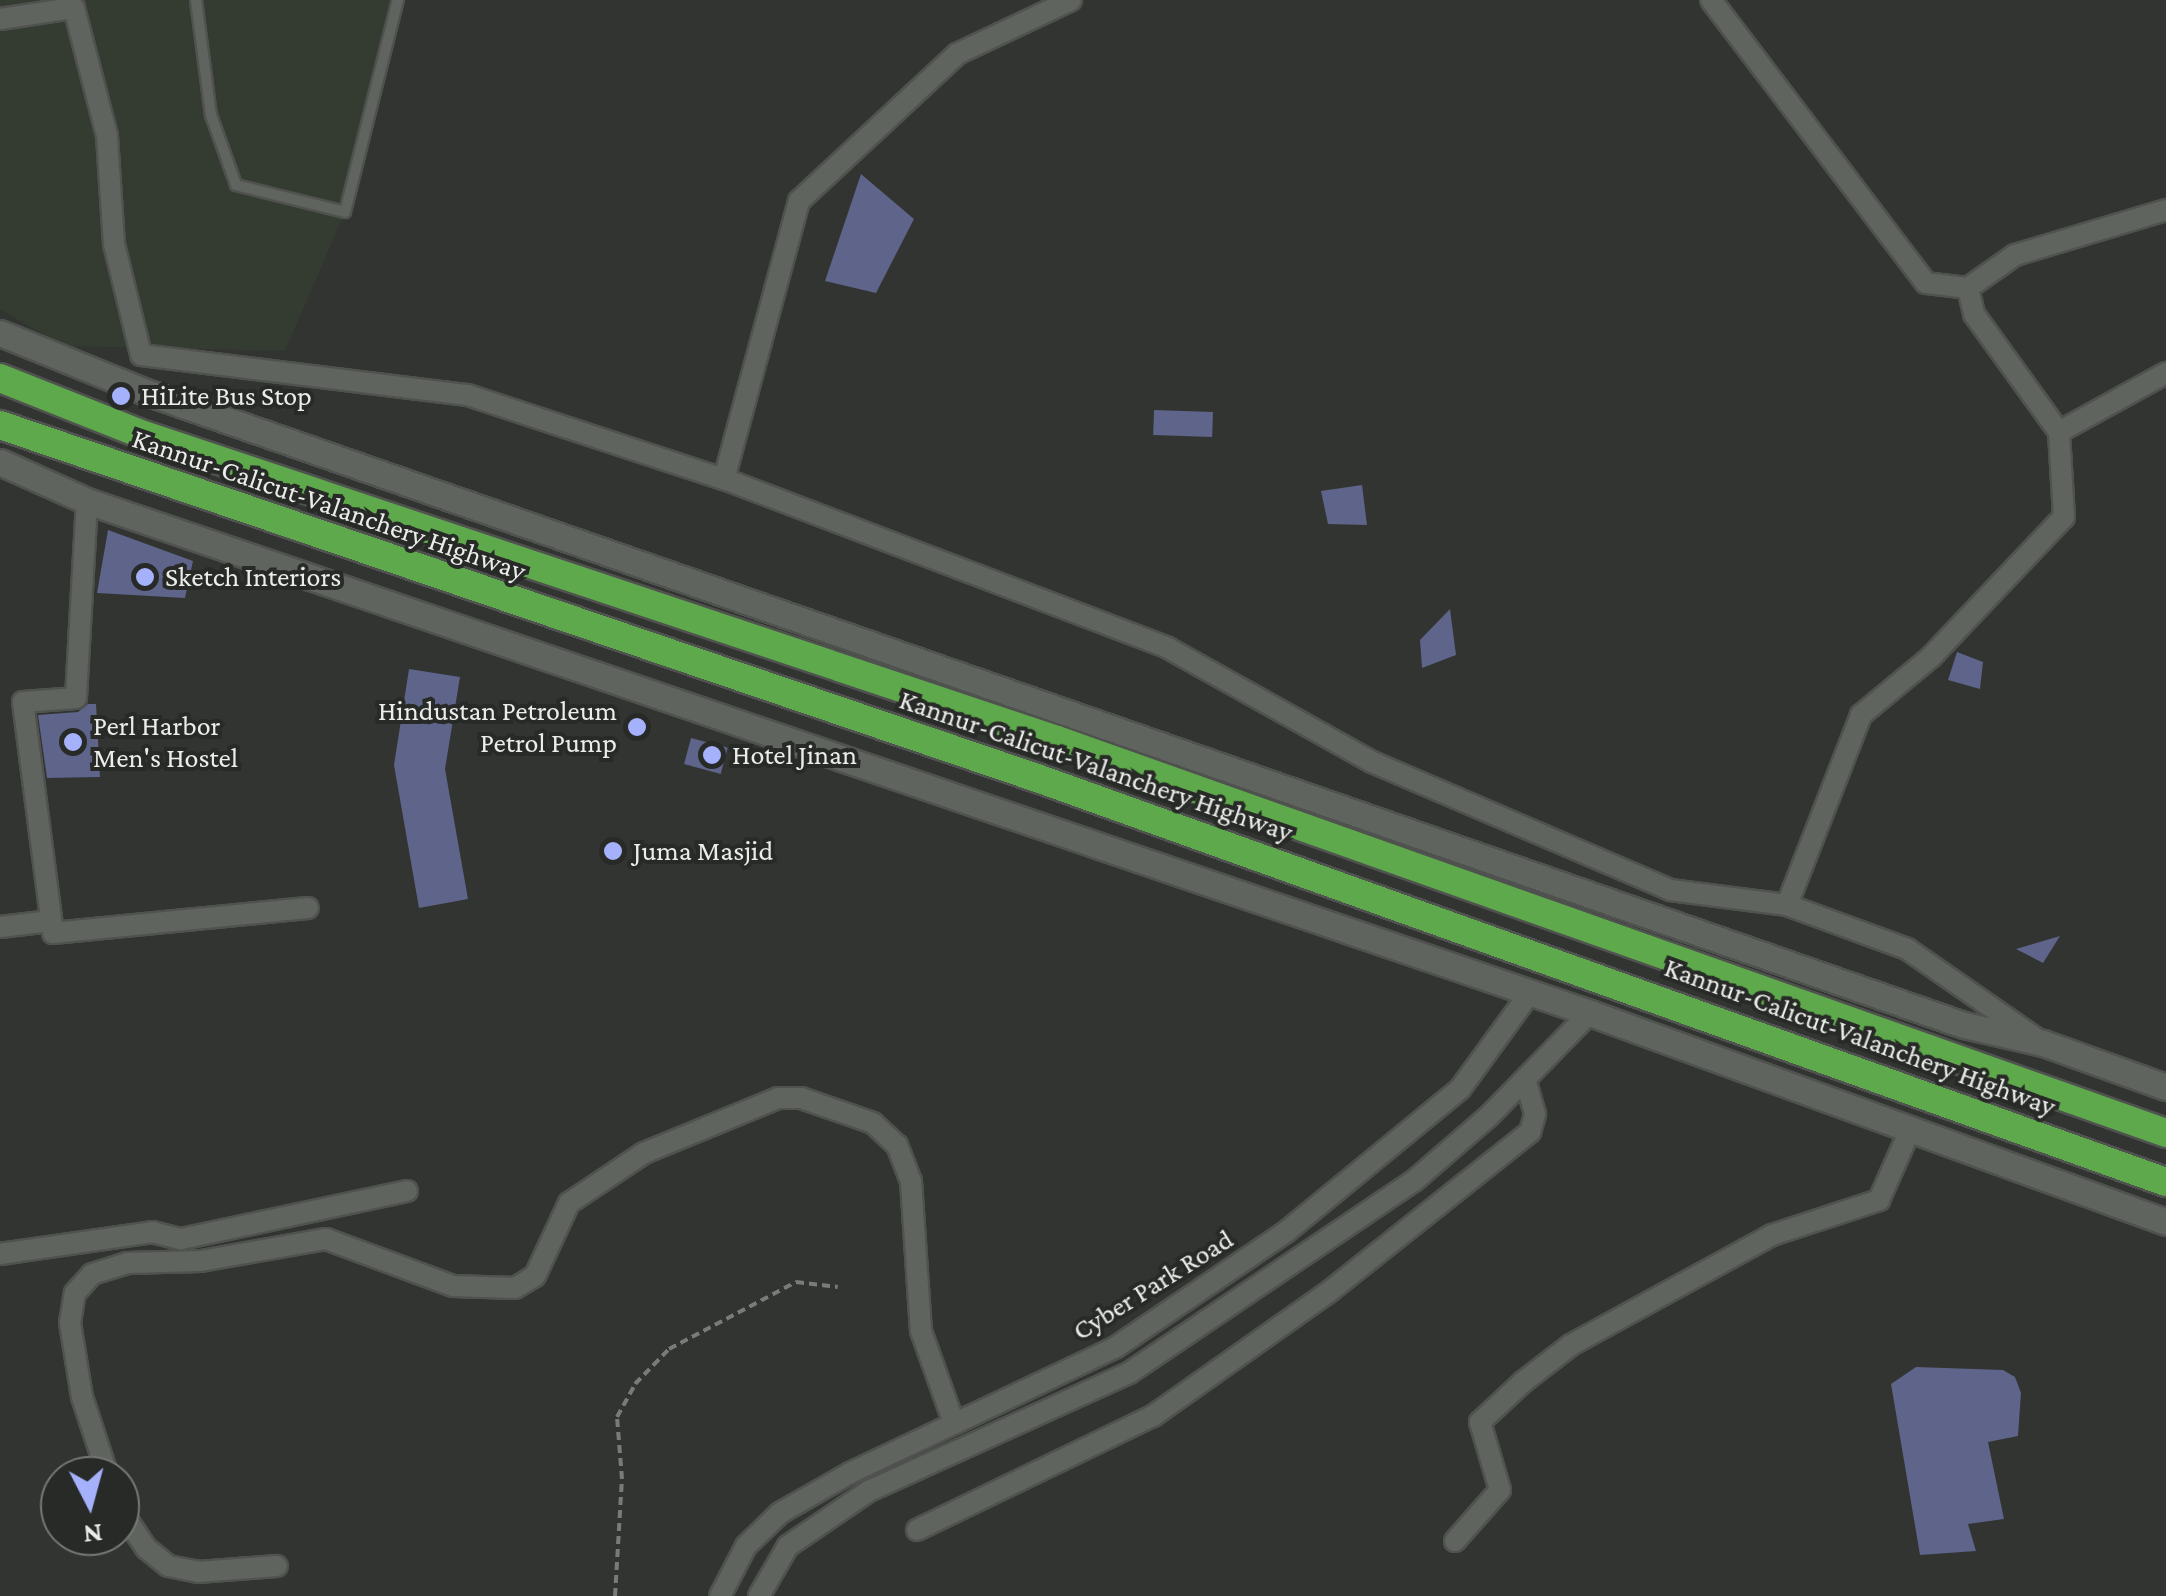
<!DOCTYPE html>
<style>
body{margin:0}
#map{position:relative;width:2166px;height:1596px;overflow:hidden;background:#313430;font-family:"Crimson Pro",serif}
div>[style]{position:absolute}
.built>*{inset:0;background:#343c32}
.building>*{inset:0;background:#5e648a;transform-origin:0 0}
.path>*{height:4px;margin-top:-2px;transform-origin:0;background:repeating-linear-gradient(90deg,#797b78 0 8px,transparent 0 13px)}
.roads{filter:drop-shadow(2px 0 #50524f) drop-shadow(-2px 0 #50524f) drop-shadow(0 2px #50524f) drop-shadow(0 -2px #50524f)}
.service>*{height:10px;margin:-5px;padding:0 5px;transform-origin:5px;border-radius:5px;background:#60645f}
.minor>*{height:20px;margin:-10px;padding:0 10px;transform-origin:10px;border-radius:10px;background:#60645f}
.tertiary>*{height:25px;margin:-12.5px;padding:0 12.5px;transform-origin:12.5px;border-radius:12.5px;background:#60645f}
.trunk>*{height:28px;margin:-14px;padding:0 14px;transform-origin:14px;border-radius:14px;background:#5ea94c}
.dots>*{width:28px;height:28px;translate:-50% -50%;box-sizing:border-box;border:5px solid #272a26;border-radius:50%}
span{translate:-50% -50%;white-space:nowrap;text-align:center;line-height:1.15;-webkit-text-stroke:8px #272a26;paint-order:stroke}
.poi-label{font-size:28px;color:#ebedeb}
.left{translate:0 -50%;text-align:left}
.right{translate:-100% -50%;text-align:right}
.street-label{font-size:28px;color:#ebedeb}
.north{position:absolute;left:40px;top:1456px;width:100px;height:100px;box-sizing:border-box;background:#272a26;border:2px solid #757875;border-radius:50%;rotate:174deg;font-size:28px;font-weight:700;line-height:40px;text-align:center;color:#ebedeb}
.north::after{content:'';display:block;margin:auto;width:35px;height:45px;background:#a6b1fc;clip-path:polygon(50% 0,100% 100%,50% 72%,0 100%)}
</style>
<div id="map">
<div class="built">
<div style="clip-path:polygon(0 0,398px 0,345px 212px,285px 351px,63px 346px,0 309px)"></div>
</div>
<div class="building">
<div style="clip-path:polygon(861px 174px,914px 219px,876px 293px,825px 281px)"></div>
<div style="left:1213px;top:412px;width:25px;height:59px;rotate:92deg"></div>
<div style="clip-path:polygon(1362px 485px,1367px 525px,1328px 524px,1321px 491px)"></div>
<div style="clip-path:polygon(108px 530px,193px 561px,185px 598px,97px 593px)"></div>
<div style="clip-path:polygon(1450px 609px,1456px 655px,1422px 668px,1420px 640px)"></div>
<div style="clip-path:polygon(1957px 652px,1983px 662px,1980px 689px,1948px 680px)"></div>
<div style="clip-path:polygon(409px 669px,460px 677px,445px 769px,468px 899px,419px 908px,394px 765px)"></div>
<div style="clip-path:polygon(88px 704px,96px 704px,100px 777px,47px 778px,38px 715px,78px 712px)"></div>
<div style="left:691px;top:738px;width:38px;height:27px;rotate:15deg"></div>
<div style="clip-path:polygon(2060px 936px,2043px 963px,2016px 949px)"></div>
<div style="clip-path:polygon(1916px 1367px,2003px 1370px,2015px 1377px,2021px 1393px,2018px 1436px,1988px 1442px,2004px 1519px,1968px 1524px,1976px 1551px,1920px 1555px,1891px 1384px)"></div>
</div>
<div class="path">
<div style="left:615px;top:1596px;width:117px;rotate:-86.6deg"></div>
<div style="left:622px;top:1479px;width:62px;rotate:-94.6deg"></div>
<div style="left:617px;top:1417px;width:38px;rotate:-61deg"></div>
<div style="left:635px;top:1384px;width:49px;rotate:-45.8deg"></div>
<div style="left:669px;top:1349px;width:144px;rotate:-27.8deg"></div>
<div style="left:796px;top:1282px;width:42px;rotate:6.8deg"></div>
</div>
<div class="roads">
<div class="service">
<div style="left:196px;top:0;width:116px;rotate:82.6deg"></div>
<div style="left:211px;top:115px;width:74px;rotate:70.3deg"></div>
<div style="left:236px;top:185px;width:112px;rotate:13.9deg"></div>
<div style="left:345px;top:212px;width:219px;rotate:-76deg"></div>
</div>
<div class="minor">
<div style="left:1711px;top:0;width:355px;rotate:52.8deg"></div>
<div style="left:1926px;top:283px;width:42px;rotate:6.8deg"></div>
<div style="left:0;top:19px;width:75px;rotate:-8.5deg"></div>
<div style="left:74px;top:8px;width:132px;rotate:75.5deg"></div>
<div style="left:107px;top:136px;width:108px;rotate:86.3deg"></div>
<div style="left:114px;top:244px;width:114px;rotate:76.3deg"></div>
<div style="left:141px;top:355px;width:329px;rotate:7deg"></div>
<div style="left:468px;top:395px;width:269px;rotate:18.2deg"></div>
<div style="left:724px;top:479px;width:475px;rotate:20.8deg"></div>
<div style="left:1168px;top:648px;width:234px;rotate:29.2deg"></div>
<div style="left:1372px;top:762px;width:324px;rotate:23.2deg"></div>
<div style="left:1670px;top:890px;width:118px;rotate:7.3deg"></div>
<div style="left:1787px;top:905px;width:128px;rotate:20.1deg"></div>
<div style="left:1907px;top:949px;width:158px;rotate:34.7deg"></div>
<div style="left:2059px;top:432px;width:122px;rotate:-28.9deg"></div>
<div style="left:724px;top:479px;width:288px;rotate:-74.9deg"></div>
<div style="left:799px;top:201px;width:216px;rotate:-42.9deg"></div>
<div style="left:957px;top:54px;width:126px;rotate:-25.3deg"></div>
<div style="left:87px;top:501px;width:197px;rotate:93.2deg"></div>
<div style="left:76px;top:698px;width:53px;rotate:175.7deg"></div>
<div style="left:23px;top:702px;width:233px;rotate:82.6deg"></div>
<div style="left:53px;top:933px;width:256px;rotate:-5.6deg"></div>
<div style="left:1787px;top:905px;width:204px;rotate:-68.7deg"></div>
<div style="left:1861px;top:715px;width:91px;rotate:-39.6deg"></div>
<div style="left:1931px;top:657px;width:193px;rotate:-46.5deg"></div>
<div style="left:2064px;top:517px;width:85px;rotate:-93.4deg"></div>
<div style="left:2059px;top:432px;width:145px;rotate:-125.8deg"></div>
<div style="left:1974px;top:314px;width:27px;rotate:-103deg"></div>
<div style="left:1968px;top:288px;width:57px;rotate:-35.1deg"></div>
<div style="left:2015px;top:255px;width:158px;rotate:-16.6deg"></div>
<div style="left:0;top:927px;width:51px;rotate:-6.7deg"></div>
<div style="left:0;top:1254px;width:154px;rotate:-8.2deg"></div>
<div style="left:152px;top:1232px;width:30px;rotate:14deg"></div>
<div style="left:181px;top:1239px;width:231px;rotate:-12deg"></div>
<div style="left:108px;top:1476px;width:83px;rotate:-108.2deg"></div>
<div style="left:82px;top:1397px;width:75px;rotate:-99.2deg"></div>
<div style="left:70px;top:1323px;width:30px;rotate:-81deg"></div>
<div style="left:75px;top:1293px;width:25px;rotate:-48deg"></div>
<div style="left:92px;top:1274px;width:37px;rotate:-17deg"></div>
<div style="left:127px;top:1263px;width:74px;rotate:-1.5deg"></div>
<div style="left:201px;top:1261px;width:127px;rotate:-10deg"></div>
<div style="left:326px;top:1239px;width:135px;rotate:20.3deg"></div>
<div style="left:453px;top:1286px;width:62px;rotate:1.8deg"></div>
<div style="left:515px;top:1288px;width:23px;rotate:-31deg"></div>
<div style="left:535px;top:1276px;width:81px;rotate:-65deg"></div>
<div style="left:569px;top:1203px;width:90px;rotate:-33.7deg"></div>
<div style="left:644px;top:1153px;width:145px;rotate:-22.3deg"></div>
<div style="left:778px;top:1098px;width:23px"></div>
<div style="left:801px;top:1098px;width:76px;rotate:19.1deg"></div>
<div style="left:873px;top:1123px;width:33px;rotate:43deg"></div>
<div style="left:897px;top:1145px;width:39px;rotate:69deg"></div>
<div style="left:911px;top:1181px;width:150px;rotate:86.2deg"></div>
<div style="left:921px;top:1331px;width:98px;rotate:70.3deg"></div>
<div style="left:120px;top:1509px;width:47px;rotate:56.3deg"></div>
<div style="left:146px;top:1548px;width:28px;rotate:39deg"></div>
<div style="left:168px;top:1566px;width:31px;rotate:11deg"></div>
<div style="left:198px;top:1572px;width:79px;rotate:-4.3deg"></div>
<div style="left:917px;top:1530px;width:262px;rotate:-25.8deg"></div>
<div style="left:1153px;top:1416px;width:217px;rotate:-35.2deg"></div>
<div style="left:1330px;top:1291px;width:256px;rotate:-38.5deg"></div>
<div style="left:1530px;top:1132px;width:19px;rotate:-74deg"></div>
<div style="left:1535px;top:1114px;width:35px;rotate:-106deg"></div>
<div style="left:1455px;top:1541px;width:68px;rotate:-48.6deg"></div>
<div style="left:1500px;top:1490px;width:71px;rotate:-106.4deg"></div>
<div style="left:1480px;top:1422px;width:59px;rotate:-42.9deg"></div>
<div style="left:1523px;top:1382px;width:61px;rotate:-37.6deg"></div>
<div style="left:1571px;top:1345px;width:229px;rotate:-28.7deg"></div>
<div style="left:1772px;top:1235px;width:113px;rotate:-18.1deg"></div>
<div style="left:1879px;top:1200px;width:77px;rotate:-66.1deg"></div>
<div style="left:720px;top:1596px;width:56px;rotate:-62.5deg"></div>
<div style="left:746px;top:1546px;width:47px;rotate:-44.1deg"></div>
<div style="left:780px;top:1513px;width:81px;rotate:-29.7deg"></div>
<div style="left:850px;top:1473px;width:294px;rotate:-25.3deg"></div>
<div style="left:1116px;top:1347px;width:205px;rotate:-34.1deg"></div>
<div style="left:1286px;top:1232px;width:225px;rotate:-39.4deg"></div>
<div style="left:1460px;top:1089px;width:117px;rotate:-54deg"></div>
<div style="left:759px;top:1596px;width:58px;rotate:-59.9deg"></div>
<div style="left:788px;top:1546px;width:98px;rotate:-34.2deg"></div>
<div style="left:869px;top:1491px;width:286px;rotate:-24.4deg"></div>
<div style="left:1129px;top:1373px;width:344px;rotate:-34deg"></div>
<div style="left:1414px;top:1181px;width:98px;rotate:-40.9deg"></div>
<div style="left:1488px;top:1117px;width:146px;rotate:-45.6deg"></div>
</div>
<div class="tertiary">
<div style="left:0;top:333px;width:157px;rotate:22deg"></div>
<div style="left:146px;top:392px;width:1925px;rotate:19.2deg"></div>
<div style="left:1964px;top:1025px;width:81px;rotate:12.8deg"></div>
<div style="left:2043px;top:1043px;width:131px;rotate:19.7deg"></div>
<div style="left:0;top:462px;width:95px;rotate:24.1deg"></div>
<div style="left:87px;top:501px;width:1588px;rotate:18.81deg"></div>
<div style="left:1590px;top:1013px;width:613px;rotate:19.94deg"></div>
</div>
<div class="trunk">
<div style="left:0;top:378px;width:149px;rotate:21.7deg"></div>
<div style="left:138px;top:433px;width:969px;rotate:18.47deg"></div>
<div style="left:1057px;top:740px;width:1177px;rotate:19.51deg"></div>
<div style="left:0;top:425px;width:1095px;rotate:18.8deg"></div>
<div style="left:1037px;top:778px;width:1199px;rotate:19.69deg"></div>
</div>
</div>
<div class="dots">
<div style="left:121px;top:396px;background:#a6b1fc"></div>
<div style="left:145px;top:577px;background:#a6b1fc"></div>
<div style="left:637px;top:727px;background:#a6b1fc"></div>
<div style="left:73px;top:742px;background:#a6b1fc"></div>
<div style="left:712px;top:755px;background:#a6b1fc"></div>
<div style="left:613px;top:851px;background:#a6b1fc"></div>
</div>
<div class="poi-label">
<span class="left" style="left:141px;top:396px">HiLite Bus Stop</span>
<span class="left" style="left:165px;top:577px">Sketch Interiors</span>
<span class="right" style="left:617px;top:727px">Hindustan Petroleum<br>Petrol Pump</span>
<span class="left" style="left:93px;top:742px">Perl Harbor<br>Men's Hostel</span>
<span class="left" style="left:732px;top:755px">Hotel Jinan</span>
<span class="left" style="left:633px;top:851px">Juma Masjid</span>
</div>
<div class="street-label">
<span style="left:329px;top:505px;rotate:19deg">Kannur-Calicut-Valanchery Highway</span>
<span style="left:1096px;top:766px;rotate:19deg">Kannur-Calicut-Valanchery Highway</span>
<span style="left:1860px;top:1037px;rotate:20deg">Kannur-Calicut-Valanchery Highway</span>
<span style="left:1153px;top:1285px;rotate:-32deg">Cyber Park Road</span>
</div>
<div class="north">N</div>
</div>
